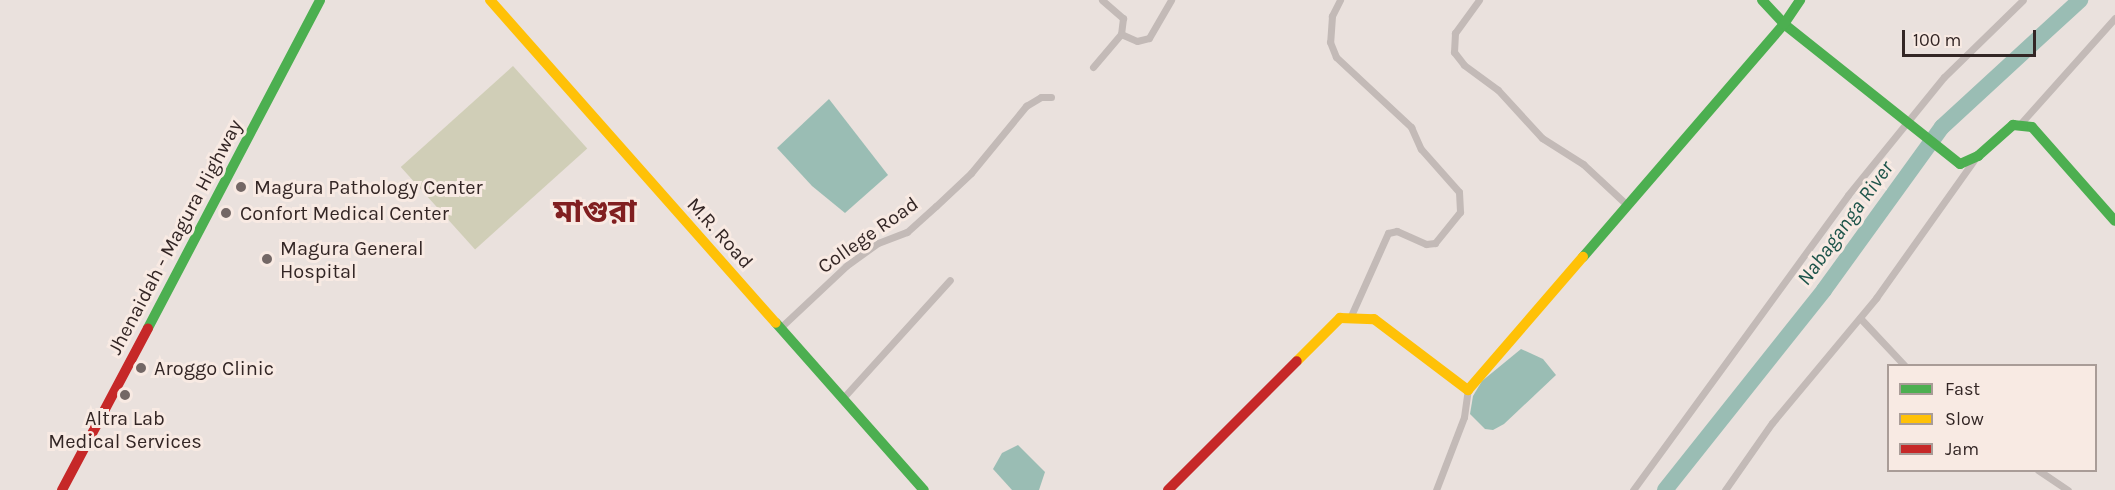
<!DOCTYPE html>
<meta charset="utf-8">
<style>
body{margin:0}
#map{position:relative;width:2115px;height:490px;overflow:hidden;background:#eae1dd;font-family:Karla,"Noto Sans Bengali",sans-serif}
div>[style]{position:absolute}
.green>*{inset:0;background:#d0ceb7;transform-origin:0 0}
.water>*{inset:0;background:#9abdb4}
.river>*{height:16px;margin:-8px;padding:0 8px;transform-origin:8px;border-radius:8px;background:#9abdb4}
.street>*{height:7px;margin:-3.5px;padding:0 3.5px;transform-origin:3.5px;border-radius:3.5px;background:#c3bab7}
.fast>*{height:10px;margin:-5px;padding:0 5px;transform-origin:5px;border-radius:5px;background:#4caf50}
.slow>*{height:10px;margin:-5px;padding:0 5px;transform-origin:5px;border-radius:5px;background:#ffc107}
.jam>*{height:10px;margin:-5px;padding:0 5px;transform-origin:5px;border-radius:5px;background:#c62828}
.dots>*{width:16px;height:16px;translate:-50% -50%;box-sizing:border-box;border:3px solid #f8eae3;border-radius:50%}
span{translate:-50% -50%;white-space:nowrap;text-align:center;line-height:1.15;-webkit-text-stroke:6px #f8eae3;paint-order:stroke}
.poi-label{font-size:20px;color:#332625}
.left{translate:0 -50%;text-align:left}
.street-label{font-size:20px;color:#332625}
.water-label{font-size:21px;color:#1c544a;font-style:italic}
.town-label{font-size:32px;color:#811f20;font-weight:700}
.legend{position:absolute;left:1887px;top:364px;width:210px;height:108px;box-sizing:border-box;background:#f8eae3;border:2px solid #a99c97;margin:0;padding:8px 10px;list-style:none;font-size:18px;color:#332625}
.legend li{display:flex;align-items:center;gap:12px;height:30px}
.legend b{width:30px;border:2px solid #a99c97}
.scale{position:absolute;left:1902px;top:30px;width:134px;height:27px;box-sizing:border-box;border:3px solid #332625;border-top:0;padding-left:8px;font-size:18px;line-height:21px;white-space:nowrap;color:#332625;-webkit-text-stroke:4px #f8eae3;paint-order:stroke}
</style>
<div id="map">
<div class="green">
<div style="left:513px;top:66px;width:111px;height:151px;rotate:48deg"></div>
</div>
<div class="water">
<div style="clip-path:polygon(829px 99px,888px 175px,845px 213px,812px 186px,777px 148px)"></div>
<div style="clip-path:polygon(1521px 349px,1543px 359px,1556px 375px,1504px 424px,1493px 430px,1485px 429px,1470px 414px,1473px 396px,1482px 381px)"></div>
<div style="clip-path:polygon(1018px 445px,1045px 472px,1039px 490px,1012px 490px,993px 469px,1002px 453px)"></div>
</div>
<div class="river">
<div style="left:1665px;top:490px;width:256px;rotate:-51.5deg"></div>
<div style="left:1824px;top:290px;width:201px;rotate:-54.1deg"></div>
<div style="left:1942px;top:127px;width:188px;rotate:-42.6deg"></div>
</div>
<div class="street">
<div style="left:1102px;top:0;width:28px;rotate:41deg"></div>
<div style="left:1123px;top:18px;width:16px;rotate:97deg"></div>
<div style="left:1340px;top:0;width:18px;rotate:117deg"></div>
<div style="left:1332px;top:16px;width:26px;rotate:94deg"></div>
<div style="left:1330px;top:42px;width:16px;rotate:68deg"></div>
<div style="left:1336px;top:57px;width:103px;rotate:43deg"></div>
<div style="left:1411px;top:127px;width:24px;rotate:66deg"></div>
<div style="left:1421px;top:149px;width:57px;rotate:48.5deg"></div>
<div style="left:1459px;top:192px;width:20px;rotate:87deg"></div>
<div style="left:1460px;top:212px;width:40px;rotate:129deg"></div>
<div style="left:1435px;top:243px;width:9px;rotate:174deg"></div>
<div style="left:1426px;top:244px;width:32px;rotate:-156deg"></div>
<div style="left:1397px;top:231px;width:9px;rotate:167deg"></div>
<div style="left:1388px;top:233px;width:93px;rotate:114.1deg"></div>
<div style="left:1479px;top:0;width:41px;rotate:126deg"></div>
<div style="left:1455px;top:33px;width:19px;rotate:93deg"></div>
<div style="left:1454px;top:52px;width:16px;rotate:52deg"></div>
<div style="left:1464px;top:65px;width:42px;rotate:36.3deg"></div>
<div style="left:1498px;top:90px;width:65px;rotate:47.5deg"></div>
<div style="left:1542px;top:138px;width:49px;rotate:32.4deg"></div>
<div style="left:1583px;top:164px;width:60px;rotate:43deg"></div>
<div style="left:1093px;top:67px;width:43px;rotate:-49.7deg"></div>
<div style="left:1121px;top:34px;width:17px;rotate:24deg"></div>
<div style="left:1137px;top:41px;width:12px;rotate:-14deg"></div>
<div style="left:1149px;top:38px;width:44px;rotate:-59.9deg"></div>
<div style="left:2021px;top:123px;width:141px;rotate:-48.2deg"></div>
<div style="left:1860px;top:318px;width:66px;rotate:46.8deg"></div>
<div style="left:780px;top:328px;width:91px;rotate:-43.2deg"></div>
<div style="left:846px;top:266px;width:39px;rotate:-36deg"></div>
<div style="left:878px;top:243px;width:31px;rotate:-21deg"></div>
<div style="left:907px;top:232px;width:39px;rotate:-42deg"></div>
<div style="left:936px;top:206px;width:48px;rotate:-43.3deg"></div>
<div style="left:971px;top:173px;width:87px;rotate:-50.6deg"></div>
<div style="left:1026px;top:106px;width:17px;rotate:-31deg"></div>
<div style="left:1041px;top:97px;width:10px"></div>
<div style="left:843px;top:398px;width:159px;rotate:-47.8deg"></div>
<div style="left:2038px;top:470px;width:36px;rotate:34deg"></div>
<div style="left:1436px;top:490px;width:78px;rotate:-69deg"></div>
<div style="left:1464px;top:417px;width:27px;rotate:-82deg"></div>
<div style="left:1633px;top:490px;width:365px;rotate:-53.9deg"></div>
<div style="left:1848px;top:195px;width:152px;rotate:-50.9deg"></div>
<div style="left:1944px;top:77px;width:110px;rotate:-44.3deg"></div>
<div style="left:1725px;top:490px;width:82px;rotate:-55deg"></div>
<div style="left:1772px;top:423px;width:163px;rotate:-50.2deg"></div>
<div style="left:1876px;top:298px;width:169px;rotate:-54.6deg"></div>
</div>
<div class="fast">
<div style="left:1762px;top:0;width:33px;rotate:47deg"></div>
<div style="left:1784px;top:24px;width:225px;rotate:38.5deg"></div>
<div style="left:1960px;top:164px;width:20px;rotate:-24deg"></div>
<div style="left:1978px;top:156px;width:47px;rotate:-41.5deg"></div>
<div style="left:2013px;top:125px;width:19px;rotate:6deg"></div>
<div style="left:2032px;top:127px;width:125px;rotate:48.6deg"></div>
<div style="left:1583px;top:257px;width:308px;rotate:-49.2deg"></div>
<div style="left:1784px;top:24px;width:29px;rotate:-56deg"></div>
<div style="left:776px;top:323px;width:223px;rotate:48.5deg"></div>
<div style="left:148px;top:328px;width:370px;rotate:-62.3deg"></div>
</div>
<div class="slow">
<div style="left:490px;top:0;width:431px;rotate:48.5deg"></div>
<div style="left:1297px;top:361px;width:61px;rotate:-45deg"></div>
<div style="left:1340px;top:318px;width:34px;rotate:2deg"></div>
<div style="left:1374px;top:319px;width:118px;rotate:37.1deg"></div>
<div style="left:1468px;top:390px;width:176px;rotate:-49.2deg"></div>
</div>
<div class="jam">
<div style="left:62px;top:490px;width:183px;rotate:-62deg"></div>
<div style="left:1168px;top:490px;width:182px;rotate:-45deg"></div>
</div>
<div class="dots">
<div style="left:241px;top:187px;background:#736765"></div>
<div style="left:226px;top:213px;background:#736765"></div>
<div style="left:267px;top:259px;background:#736765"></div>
<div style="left:141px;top:368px;background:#736765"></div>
<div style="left:125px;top:395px;background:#736765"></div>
</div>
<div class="poi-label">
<span class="left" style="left:254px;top:187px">Magura Pathology Center</span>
<span class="left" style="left:240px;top:213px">Confort Medical Center</span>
<span class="left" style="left:280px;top:260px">Magura General<br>Hospital</span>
<span class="left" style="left:154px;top:368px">Aroggo Clinic</span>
<span style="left:125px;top:430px">Altra Lab<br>Medical Services</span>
</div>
<div class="street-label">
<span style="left:720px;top:233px;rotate:48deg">M.R. Road</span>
<span style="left:868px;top:235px;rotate:-35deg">College Road</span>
<span style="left:175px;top:237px;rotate:-62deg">Jhenaidah - Magura Highway</span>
</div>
<div class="water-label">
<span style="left:1845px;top:223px;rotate:-54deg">Nabaganga River</span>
</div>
<div class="town-label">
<span style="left:595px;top:212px">মাগুরা</span>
</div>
<ul class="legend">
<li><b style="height:8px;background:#4caf50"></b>Fast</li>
<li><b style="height:8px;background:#ffc107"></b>Slow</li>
<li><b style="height:8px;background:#c62828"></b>Jam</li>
</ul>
<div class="scale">100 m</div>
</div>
